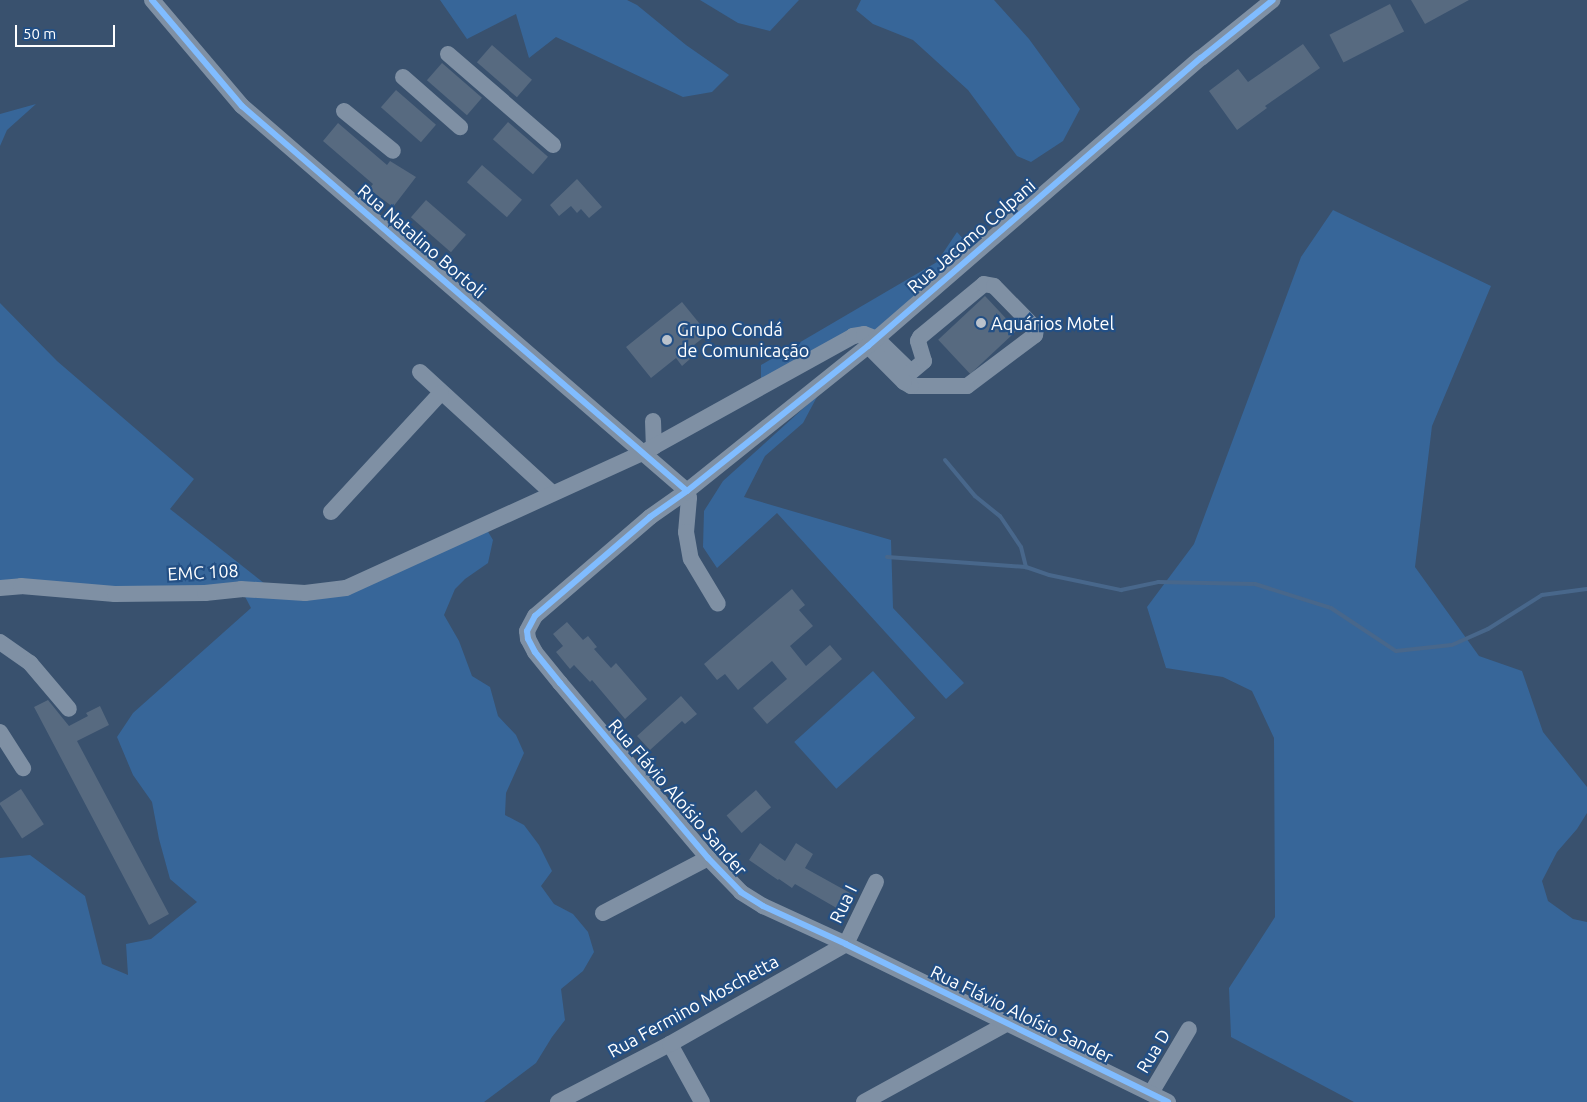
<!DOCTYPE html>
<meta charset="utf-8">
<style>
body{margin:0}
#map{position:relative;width:1587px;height:1102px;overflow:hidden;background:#39516e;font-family:Ubuntu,sans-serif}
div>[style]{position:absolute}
.green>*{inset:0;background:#376699;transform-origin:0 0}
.stream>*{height:4px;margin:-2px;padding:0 2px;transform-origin:2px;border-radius:2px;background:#48678b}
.building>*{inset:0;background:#576a80;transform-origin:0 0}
.minor>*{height:16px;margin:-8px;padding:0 8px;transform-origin:8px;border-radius:8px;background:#7f90a4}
.cycleway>*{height:6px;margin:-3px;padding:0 3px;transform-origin:3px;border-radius:3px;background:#80bcff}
.dots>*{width:14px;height:14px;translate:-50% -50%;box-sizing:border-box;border:2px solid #234f84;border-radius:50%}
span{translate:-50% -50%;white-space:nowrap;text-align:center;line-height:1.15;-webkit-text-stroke:4.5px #234f84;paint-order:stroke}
.street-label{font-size:18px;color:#fff}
.poi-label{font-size:18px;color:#fff}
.left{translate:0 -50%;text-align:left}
.scale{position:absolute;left:15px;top:25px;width:100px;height:22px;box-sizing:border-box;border:2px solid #fff;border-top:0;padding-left:6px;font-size:15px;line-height:18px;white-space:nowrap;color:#fff;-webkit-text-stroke:4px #234f84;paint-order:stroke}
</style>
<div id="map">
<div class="green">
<div style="clip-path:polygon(440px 0,627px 0,637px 5px,686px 45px,729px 75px,712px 92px,683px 97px,556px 37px,529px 58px,516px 14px,467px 39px)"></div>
<div style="clip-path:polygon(700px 0,799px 0,770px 31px,738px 23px)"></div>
<div style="clip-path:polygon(861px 0,994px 0,1029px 39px,1080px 109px,1063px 141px,1031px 162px,1017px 156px,968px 90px,913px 40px,873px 24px,856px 10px)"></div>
<div style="clip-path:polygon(36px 104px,7px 130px,0 146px,0 114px)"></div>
<div style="clip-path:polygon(1333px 210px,1491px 286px,1432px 426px,1415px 567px,1479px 656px,1522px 671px,1543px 732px,1587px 787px,1587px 813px,1577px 829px,1557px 852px,1542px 881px,1548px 901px,1573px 919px,1587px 922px,1587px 1102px,1354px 1102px,1231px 1037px,1229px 988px,1275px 917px,1274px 738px,1252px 691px,1223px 677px,1166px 668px,1147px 607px,1194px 544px,1301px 257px)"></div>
<div style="clip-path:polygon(957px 232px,975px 252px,877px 339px,864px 334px,761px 389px,761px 365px,937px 262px)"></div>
<div style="clip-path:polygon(0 303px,57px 361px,194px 479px,170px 509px,274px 591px,346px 588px,484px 525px,493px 540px,488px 563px,465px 579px,455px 589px,444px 615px,459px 641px,472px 676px,490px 687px,498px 716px,516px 735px,524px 753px,506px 793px,505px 815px,524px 825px,539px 845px,552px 871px,541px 886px,554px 904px,573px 914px,588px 932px,594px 952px,583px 971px,561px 989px,565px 1020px,552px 1037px,536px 1063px,484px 1102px,0 1102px,0 858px,30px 855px,85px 896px,102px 964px,128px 975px,126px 944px,151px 939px,197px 902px,170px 879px,159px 839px,152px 802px,133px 775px,117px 737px,133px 713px,251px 608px,241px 589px,0 588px)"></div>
<div style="clip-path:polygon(818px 395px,803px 423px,765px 456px,744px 497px,891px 540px,893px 608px,964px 683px,946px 699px,777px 513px,717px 568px,703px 547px,704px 511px,723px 481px)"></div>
<div style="left:873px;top:671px;width:63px;height:106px;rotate:48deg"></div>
</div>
<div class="stream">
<div style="left:945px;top:460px;width:47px;rotate:50.2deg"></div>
<div style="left:975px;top:496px;width:32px;rotate:39deg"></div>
<div style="left:1000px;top:516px;width:37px;rotate:56deg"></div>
<div style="left:1021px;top:547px;width:21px;rotate:76deg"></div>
<div style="left:887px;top:557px;width:139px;rotate:4.1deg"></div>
<div style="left:1026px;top:567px;width:24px;rotate:19deg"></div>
<div style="left:1049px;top:575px;width:74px;rotate:11.8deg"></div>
<div style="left:1121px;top:590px;width:38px;rotate:-12deg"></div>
<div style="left:1158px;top:582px;width:97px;rotate:1.2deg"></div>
<div style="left:1255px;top:584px;width:80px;rotate:17.5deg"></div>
<div style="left:1331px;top:608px;width:78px;rotate:33.5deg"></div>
<div style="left:1396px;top:651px;width:56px;rotate:-6.1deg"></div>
<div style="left:1452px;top:645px;width:39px;rotate:-24deg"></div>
<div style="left:1488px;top:629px;width:64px;rotate:-32.2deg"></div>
<div style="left:1542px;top:595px;width:45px;rotate:-7.6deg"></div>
</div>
<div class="building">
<div style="clip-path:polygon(1411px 0,1469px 0,1425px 24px)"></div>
<div style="left:1390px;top:4px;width:31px;height:68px;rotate:63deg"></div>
<div style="clip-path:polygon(1303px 44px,1320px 68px,1265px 106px,1267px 108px,1237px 130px,1209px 91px,1238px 69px,1248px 82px)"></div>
<div style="left:492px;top:45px;width:53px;height:23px;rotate:41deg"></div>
<div style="left:442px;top:63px;width:53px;height:23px;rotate:41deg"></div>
<div style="left:396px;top:90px;width:53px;height:23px;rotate:41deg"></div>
<div style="left:508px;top:122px;width:53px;height:23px;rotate:41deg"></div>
<div style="clip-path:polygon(338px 123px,387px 165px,390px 161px,416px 177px,393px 207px,369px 189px,373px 184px,323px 141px)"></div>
<div style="left:482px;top:165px;width:53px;height:23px;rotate:41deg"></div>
<div style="clip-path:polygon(577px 179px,602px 207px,589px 218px,581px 209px,577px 213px,571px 206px,559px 216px,550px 205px)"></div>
<div style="left:426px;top:200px;width:53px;height:23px;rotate:41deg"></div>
<div style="left:985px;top:296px;width:47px;height:64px;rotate:47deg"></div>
<div style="clip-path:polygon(682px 302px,708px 334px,685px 352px,690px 359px,682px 366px,676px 358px,651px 378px,626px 347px)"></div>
<div style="clip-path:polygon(792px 589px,805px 605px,799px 610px,813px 626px,790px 646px,806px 666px,830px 645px,842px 659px,767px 724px,753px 708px,787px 679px,772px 661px,738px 690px,725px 674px,717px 680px,704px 664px)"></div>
<div style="clip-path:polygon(567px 622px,583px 640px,588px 636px,597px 647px,594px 649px,611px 668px,616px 663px,647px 699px,625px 719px,592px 680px,590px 682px,574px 665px,570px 669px,556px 652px,563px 646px,553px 634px)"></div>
<div style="clip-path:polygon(681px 696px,697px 714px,685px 724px,682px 721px,650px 750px,637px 736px)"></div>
<div style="clip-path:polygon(48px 700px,69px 726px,88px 716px,86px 713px,100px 706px,109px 725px,77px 741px,169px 914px,149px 925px,34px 707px)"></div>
<div style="left:21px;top:789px;width:42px;height:26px;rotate:57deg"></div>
<div style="left:756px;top:790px;width:23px;height:39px;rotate:49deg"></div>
<div style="clip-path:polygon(760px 843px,785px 861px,796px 843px,813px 854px,805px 868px,850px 893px,840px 910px,795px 884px,792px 888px,779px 879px,778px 880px,749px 860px)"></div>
</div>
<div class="minor">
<div style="left:152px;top:0;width:139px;rotate:49.7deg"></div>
<div style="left:242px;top:106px;width:588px;rotate:40.87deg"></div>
<div style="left:687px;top:491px;width:7px;rotate:74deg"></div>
<div style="left:689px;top:498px;width:34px;rotate:95deg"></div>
<div style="left:686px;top:532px;width:27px;rotate:80deg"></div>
<div style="left:691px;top:559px;width:52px;rotate:59deg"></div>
<div style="left:448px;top:54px;width:139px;rotate:40.9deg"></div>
<div style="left:403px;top:77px;width:76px;rotate:41.3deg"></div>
<div style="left:344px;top:111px;width:63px;rotate:39.2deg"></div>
<div style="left:420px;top:372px;width:179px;rotate:42.5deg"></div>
<div style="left:653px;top:421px;width:26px;rotate:88deg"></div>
<div style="left:331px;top:512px;width:162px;rotate:-47.3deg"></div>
<div style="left:0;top:588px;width:21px;rotate:-5deg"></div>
<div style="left:21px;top:586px;width:94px;rotate:4.9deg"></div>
<div style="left:115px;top:594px;width:90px;rotate:-0.6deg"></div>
<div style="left:205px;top:593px;width:36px;rotate:-6deg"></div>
<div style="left:241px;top:589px;width:64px;rotate:3.6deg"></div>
<div style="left:305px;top:593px;width:41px;rotate:-7deg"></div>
<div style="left:346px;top:588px;width:328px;rotate:-24.5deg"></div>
<div style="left:644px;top:452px;width:239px;rotate:-29deg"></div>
<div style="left:853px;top:336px;width:11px;rotate:-10deg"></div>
<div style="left:864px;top:334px;width:14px;rotate:21deg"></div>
<div style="left:877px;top:339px;width:47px;rotate:44.1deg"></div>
<div style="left:911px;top:372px;width:17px;rotate:-40deg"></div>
<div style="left:924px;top:361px;width:21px;rotate:-107deg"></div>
<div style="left:918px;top:341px;width:4px;rotate:-63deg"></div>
<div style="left:920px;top:337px;width:83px;rotate:-39.6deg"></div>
<div style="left:984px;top:284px;width:10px;rotate:11deg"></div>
<div style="left:994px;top:286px;width:60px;rotate:45.7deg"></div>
<div style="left:1036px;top:329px;width:6px;rotate:99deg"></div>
<div style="left:1035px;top:335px;width:85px;rotate:143.1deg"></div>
<div style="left:967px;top:386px;width:56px;rotate:180deg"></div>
<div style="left:911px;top:386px;width:8px;rotate:-150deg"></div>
<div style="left:904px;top:382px;width:51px;rotate:-135deg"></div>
<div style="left:0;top:642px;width:37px;rotate:35deg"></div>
<div style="left:30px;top:663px;width:60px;rotate:49.7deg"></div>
<div style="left:0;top:732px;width:43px;rotate:57.4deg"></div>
<div style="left:603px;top:913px;width:119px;rotate:-27.6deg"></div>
<div style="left:670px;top:1044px;width:66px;rotate:61.1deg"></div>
<div style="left:1151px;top:1093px;width:74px;rotate:-59.3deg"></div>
<div style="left:558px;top:1102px;width:126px;rotate:-27.4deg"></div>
<div style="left:670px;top:1044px;width:202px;rotate:-29.6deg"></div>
<div style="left:846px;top:944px;width:69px;rotate:-64.2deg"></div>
<div style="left:864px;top:1102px;width:162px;rotate:-28.8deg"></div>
<div style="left:1168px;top:1102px;width:359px;rotate:-153.9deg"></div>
<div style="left:846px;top:944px;width:91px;rotate:-155.4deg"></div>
<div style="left:763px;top:906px;width:26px;rotate:-148deg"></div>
<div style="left:741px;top:892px;width:47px;rotate:-134.1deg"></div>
<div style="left:708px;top:858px;width:229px;rotate:-130.2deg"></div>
<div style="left:560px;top:683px;width:40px;rotate:-129deg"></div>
<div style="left:535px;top:652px;width:15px;rotate:-118deg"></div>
<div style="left:528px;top:639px;width:8px;rotate:-97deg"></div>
<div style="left:527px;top:631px;width:17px;rotate:-62deg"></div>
<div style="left:535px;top:616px;width:152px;rotate:-40.7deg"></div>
<div style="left:650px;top:517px;width:45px;rotate:-35.1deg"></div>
<div style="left:687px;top:491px;width:232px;rotate:-38.7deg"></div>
<div style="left:868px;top:346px;width:440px;rotate:-40.9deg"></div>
<div style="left:1201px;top:58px;width:92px;rotate:-38.9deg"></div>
</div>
<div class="cycleway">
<div style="left:152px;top:0;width:139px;rotate:49.7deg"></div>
<div style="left:242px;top:106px;width:588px;rotate:40.87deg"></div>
<div style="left:1168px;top:1102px;width:359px;rotate:-153.9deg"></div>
<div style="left:846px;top:944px;width:91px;rotate:-155.4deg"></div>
<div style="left:763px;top:906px;width:26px;rotate:-148deg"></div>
<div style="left:741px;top:892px;width:47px;rotate:-134.1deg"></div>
<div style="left:708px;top:858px;width:229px;rotate:-130.2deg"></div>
<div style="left:560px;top:683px;width:40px;rotate:-129deg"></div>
<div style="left:535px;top:652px;width:15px;rotate:-118deg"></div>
<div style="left:528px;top:639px;width:8px;rotate:-97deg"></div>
<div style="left:527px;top:631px;width:17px;rotate:-62deg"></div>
<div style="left:535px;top:616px;width:152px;rotate:-40.7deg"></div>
<div style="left:650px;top:517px;width:45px;rotate:-35.1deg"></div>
<div style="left:687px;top:491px;width:232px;rotate:-38.7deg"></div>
<div style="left:868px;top:346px;width:440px;rotate:-40.9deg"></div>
<div style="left:1201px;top:58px;width:92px;rotate:-38.9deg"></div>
</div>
<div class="dots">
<div style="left:981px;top:323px;background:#bac2cc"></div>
<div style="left:667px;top:340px;background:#bac2cc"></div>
</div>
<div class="street-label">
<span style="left:971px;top:236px;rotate:-41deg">Rua Jacomo Colpani</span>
<span style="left:422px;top:241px;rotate:41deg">Rua Natalino Bortoli</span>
<span style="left:203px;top:572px;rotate:-3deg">EMC 108</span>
<span style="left:678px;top:797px;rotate:49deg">Rua Flávio Aloísio Sander</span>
<span style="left:843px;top:904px;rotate:-64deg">Rua I</span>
<span style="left:693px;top:1006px;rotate:-29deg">Rua Fermino Moschetta</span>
<span style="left:1022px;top:1014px;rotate:26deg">Rua Flávio Aloísio Sander</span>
<span style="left:1153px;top:1051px;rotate:-59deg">Rua D</span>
</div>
<div class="poi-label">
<span class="left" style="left:991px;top:323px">Aquários Motel</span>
<span class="left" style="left:677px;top:340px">Grupo Condá<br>de Comunicação</span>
</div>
<div class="scale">50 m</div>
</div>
